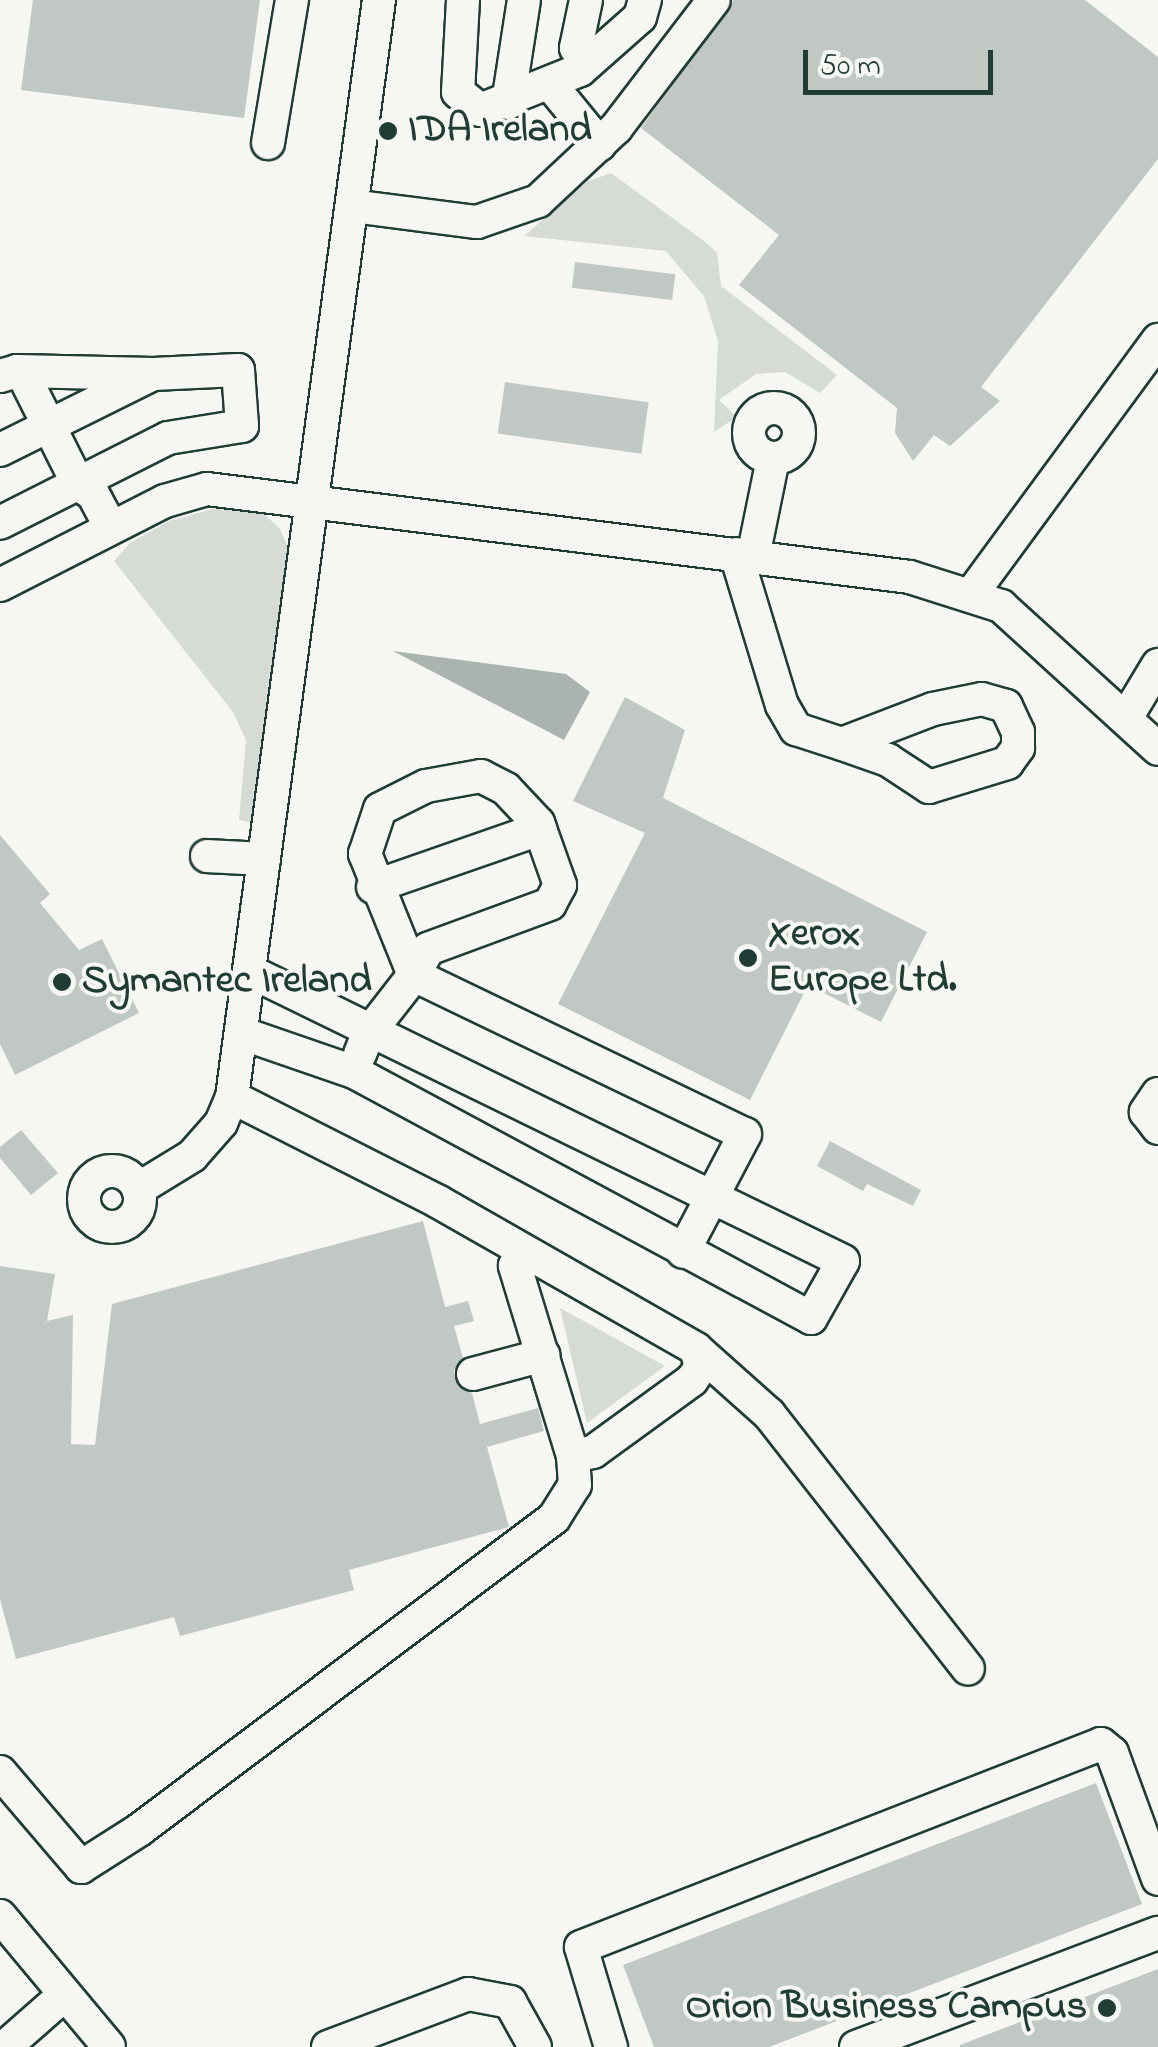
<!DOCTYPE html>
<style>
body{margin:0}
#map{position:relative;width:1158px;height:2047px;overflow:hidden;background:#f6f6f2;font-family:"Indie Flower",sans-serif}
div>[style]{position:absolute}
.green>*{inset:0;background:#d6dbd6}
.water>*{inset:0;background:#aab3ae}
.building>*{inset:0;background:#c1c8c3;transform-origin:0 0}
.roads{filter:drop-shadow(2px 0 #1f3d34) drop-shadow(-2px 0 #1f3d34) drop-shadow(0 2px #1f3d34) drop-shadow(0 -2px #1f3d34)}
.minor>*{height:32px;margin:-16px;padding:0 16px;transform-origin:16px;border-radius:16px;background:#f6f6f2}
.minor>.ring{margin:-16px;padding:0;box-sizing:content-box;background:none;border:32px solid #f6f6f2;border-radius:50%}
.dots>*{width:28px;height:28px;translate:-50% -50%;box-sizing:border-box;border:5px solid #f6f6f2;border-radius:50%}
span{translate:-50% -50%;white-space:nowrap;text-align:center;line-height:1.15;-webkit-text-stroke:8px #f6f6f2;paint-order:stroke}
.poi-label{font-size:40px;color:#1f3d34;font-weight:700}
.left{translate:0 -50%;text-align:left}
.right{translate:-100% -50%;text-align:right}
.scale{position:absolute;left:803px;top:50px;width:190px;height:45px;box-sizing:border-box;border:5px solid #1f3d34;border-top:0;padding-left:12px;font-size:30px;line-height:35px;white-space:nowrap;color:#1f3d34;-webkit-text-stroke:8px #f6f6f2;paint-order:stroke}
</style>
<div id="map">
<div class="green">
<div style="clip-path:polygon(611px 173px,704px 241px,717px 253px,721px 286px,837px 375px,820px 393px,785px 372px,756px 374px,719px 400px,737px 417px,714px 432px,718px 341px,704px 296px,666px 251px,524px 236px,588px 181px)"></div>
<div style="clip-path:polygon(216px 508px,260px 510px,280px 529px,289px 550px,255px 823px,239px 820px,246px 740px,233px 712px,114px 561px,130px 543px,169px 521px)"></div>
<div style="clip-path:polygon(560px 1308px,665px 1366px,587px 1423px)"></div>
</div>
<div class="water">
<div style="clip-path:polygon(393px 651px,566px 674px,590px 692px,564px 740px)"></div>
</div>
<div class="building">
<div style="clip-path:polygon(33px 0,260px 0,244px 118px,21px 90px)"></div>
<div style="clip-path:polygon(734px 0,1085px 0,1158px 57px,1158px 159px,981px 387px,1000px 401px,950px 446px,934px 435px,913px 461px,895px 433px,897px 408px,739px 285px,779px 235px,641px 128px)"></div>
<div style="left:575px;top:262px;width:101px;height:26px;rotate:7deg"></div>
<div style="left:505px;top:382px;width:145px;height:52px;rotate:8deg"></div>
<div style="clip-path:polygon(625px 697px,685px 730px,663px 798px,927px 932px,881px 1022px,808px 985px,750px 1100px,558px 1004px,645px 833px,573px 801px)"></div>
<div style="clip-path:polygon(0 835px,50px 894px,40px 903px,79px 950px,102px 939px,139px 1013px,15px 1075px,0 1044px)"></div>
<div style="clip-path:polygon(21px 1130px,58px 1173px,31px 1195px,0 1158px,0 1147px)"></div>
<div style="clip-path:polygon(830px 1141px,921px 1190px,913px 1206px,867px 1184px,863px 1191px,817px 1166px)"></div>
<div style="clip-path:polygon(423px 1221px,445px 1307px,468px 1301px,474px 1321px,454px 1326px,463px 1358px,454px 1370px,458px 1387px,472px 1393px,480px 1424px,538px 1408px,544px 1431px,487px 1447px,509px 1527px,349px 1570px,354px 1590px,180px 1636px,174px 1617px,16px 1659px,0 1599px,0 1266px,55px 1274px,47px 1321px,73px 1315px,71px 1444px,95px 1445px,112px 1304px)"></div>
<div style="clip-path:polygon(1096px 1783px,1142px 1904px,769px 2047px,654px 2047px,623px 1965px)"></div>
<div style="clip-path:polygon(1158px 1969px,1158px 2047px,960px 2047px,960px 2045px)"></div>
</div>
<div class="roads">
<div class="minor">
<div style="left:463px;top:0;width:92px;rotate:93.1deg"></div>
<div style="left:458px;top:92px;width:28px;rotate:39deg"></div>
<div style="left:480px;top:110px;width:108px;rotate:-21.8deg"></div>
<div style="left:580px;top:70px;width:80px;rotate:-41.5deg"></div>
<div style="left:640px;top:17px;width:18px;rotate:-74deg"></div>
<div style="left:586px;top:0;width:49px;rotate:101.8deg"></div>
<div style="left:576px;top:48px;width:19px;rotate:51deg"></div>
<div style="left:551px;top:85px;width:77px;rotate:50.8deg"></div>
<div style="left:508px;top:103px;width:104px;rotate:-81.2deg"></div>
<div style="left:268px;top:143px;width:145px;rotate:-80.5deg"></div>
<div style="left:352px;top:206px;width:126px;rotate:7.3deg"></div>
<div style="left:477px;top:222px;width:65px;rotate:-19deg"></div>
<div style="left:538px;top:201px;width:107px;rotate:-43.1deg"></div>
<div style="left:616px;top:128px;width:161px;rotate:-52.6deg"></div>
<div style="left:17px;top:371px;width:136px;rotate:1.3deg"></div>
<div style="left:0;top:376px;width:18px;rotate:-16deg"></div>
<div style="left:17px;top:371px;width:11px;rotate:41deg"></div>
<div style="left:25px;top:378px;width:119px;rotate:63.4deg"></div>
<div style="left:78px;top:484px;width:18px;rotate:34deg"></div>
<div style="left:93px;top:494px;width:38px;rotate:62deg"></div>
<div class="ring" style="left:749px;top:408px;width:18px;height:18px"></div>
<div style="left:0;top:450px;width:171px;rotate:-26.4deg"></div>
<div style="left:153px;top:374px;width:85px;rotate:-2.7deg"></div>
<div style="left:238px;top:370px;width:56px;rotate:85.9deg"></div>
<div style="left:242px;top:426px;width:75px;rotate:170.8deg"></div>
<div style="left:168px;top:438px;width:188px;rotate:153.2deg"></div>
<div style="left:736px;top:554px;width:158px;rotate:73.1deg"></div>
<div style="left:782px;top:705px;width:28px;rotate:60deg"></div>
<div style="left:796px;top:729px;width:48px;rotate:18.1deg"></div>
<div style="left:842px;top:744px;width:49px;rotate:19.2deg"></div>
<div style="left:888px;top:760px;width:49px;rotate:33.4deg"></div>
<div style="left:929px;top:787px;width:82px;rotate:-17.1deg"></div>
<div style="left:1007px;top:763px;width:19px;rotate:-54deg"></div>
<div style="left:1018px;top:748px;width:16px;rotate:-90deg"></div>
<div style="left:1018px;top:732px;width:29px;rotate:-115deg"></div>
<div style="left:1006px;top:706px;width:25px;rotate:-164deg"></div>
<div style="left:982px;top:699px;width:50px;rotate:168.5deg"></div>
<div style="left:933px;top:709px;width:97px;rotate:159deg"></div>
<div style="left:753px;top:557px;width:100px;rotate:-78.5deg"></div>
<div style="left:0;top:585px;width:185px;rotate:-27deg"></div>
<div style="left:165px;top:501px;width:44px;rotate:-15.9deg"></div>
<div style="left:207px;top:489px;width:708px;rotate:7.14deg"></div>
<div style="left:910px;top:577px;width:96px;rotate:17.7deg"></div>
<div style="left:1001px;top:606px;width:212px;rotate:42.3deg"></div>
<div style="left:973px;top:592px;width:313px;rotate:-53.7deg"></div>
<div style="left:1126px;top:718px;width:62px;rotate:-58.9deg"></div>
<div style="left:207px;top:856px;width:57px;rotate:3deg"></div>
<div style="left:373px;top:887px;width:177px;rotate:-19.2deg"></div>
<div style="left:244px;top:1034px;width:116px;rotate:19.1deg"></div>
<div style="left:354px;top:1072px;width:519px;rotate:28.29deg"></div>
<div style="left:811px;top:1318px;width:65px;rotate:-60.7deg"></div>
<div style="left:843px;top:1261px;width:659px;rotate:-153.98deg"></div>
<div style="left:360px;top:1054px;width:22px;rotate:-68deg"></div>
<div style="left:368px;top:1034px;width:75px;rotate:-52.1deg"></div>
<div style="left:414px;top:975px;width:131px;rotate:-112deg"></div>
<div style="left:365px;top:854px;width:47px;rotate:-71.6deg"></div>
<div style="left:380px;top:809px;width:51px;rotate:-26.6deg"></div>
<div style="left:426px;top:786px;width:56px;rotate:-10.3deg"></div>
<div style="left:481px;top:776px;width:28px;rotate:27deg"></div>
<div style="left:506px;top:789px;width:47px;rotate:46.7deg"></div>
<div style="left:538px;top:823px;width:66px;rotate:70.5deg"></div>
<div style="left:560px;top:885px;width:21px;rotate:118deg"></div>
<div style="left:550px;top:904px;width:130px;rotate:159.8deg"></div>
<div style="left:428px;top:949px;width:30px;rotate:118deg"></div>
<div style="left:414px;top:975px;width:367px;rotate:25.7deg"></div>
<div style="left:745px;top:1134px;width:133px;rotate:117.7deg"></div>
<div style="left:1158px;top:1094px;width:22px;rotate:124deg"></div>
<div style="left:1146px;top:1112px;width:20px;rotate:53deg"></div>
<div style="left:232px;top:1097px;width:230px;rotate:26.9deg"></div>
<div style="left:437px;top:1201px;width:298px;rotate:29.7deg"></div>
<div style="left:696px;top:1349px;width:19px;rotate:74deg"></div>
<div style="left:701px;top:1367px;width:16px;rotate:125deg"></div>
<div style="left:692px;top:1380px;width:122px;rotate:144deg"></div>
<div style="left:593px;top:1452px;width:20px;rotate:169deg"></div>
<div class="ring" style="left:84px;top:1171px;width:24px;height:24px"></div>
<div style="left:138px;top:1189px;width:63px;rotate:-31.4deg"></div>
<div style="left:192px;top:1156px;width:44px;rotate:-48.7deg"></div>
<div style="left:221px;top:1123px;width:28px;rotate:-67deg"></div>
<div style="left:232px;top:1097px;width:1107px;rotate:-82.37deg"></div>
<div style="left:696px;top:1349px;width:98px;rotate:41.7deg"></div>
<div style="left:769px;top:1414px;width:323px;rotate:52deg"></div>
<div style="left:473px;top:1374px;width:73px;rotate:-15deg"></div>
<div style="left:0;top:1772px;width:125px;rotate:49.5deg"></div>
<div style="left:81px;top:1867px;width:69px;rotate:-32.5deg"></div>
<div style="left:139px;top:1830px;width:519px;rotate:-36.94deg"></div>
<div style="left:554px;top:1518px;width:39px;rotate:-58deg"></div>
<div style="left:575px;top:1485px;width:29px;rotate:-94deg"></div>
<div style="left:573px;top:1456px;width:199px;rotate:-107deg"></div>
<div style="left:515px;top:1266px;width:17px;rotate:-69deg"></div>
<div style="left:0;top:1916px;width:170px;rotate:50.2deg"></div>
<div style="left:5px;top:2047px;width:76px;rotate:-41.3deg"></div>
<div style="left:328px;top:2047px;width:150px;rotate:-20.7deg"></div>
<div style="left:468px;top:1994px;width:43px;rotate:10.8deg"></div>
<div style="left:510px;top:2002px;width:51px;rotate:60.9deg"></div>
<div style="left:611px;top:2047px;width:104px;rotate:-106.7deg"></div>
<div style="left:581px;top:1947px;width:558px;rotate:-21.32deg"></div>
<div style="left:1101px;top:1744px;width:14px;rotate:39deg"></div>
<div style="left:1112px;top:1753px;width:134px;rotate:69.9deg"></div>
<div style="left:856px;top:2047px;width:323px;rotate:-20.7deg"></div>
</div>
</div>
<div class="dots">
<div style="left:388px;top:131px;background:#1f3d34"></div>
<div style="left:748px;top:958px;background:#1f3d34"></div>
<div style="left:62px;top:982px;background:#1f3d34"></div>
<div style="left:1107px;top:2008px;background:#1f3d34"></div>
</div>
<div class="poi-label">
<span class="left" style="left:408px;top:131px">IDA Ireland</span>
<span class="left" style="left:768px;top:958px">Xerox<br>Europe Ltd.</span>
<span class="left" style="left:82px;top:982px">Symantec Ireland</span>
<span class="right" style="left:1087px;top:2008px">Orion Business Campus</span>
</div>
<div class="scale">50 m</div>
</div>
